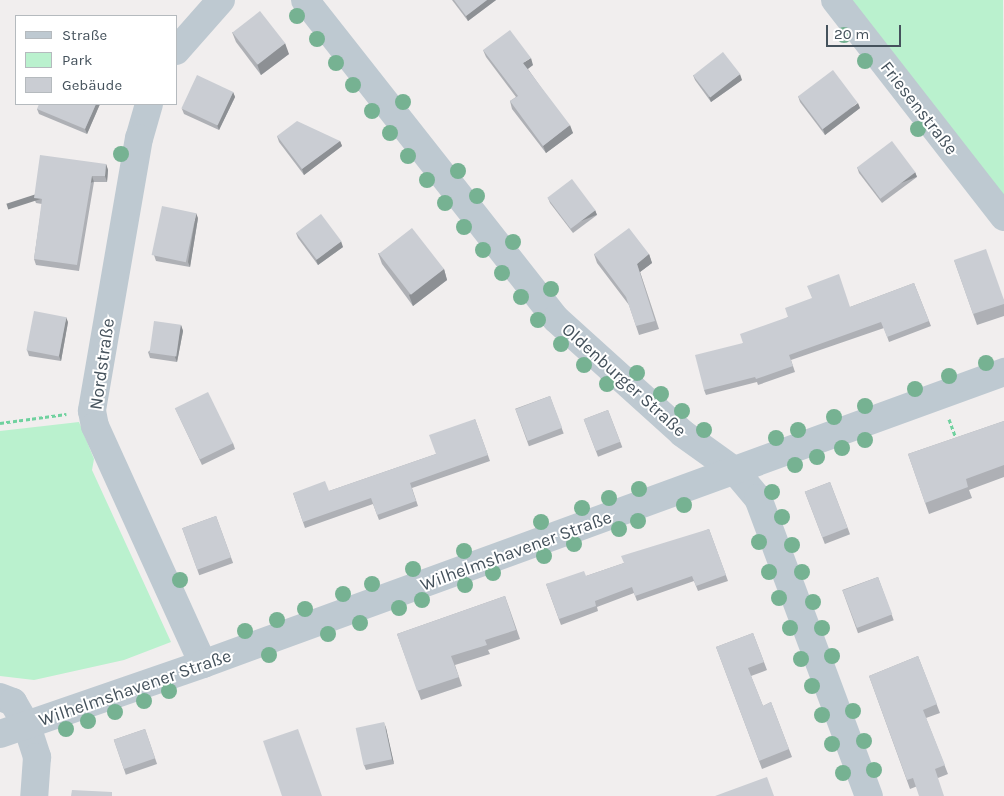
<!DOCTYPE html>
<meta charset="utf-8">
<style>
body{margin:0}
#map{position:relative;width:1004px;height:796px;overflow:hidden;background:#f1eeee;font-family:Karla,sans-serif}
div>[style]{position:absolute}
.green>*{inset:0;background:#baf1ce}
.path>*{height:3px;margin-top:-1.5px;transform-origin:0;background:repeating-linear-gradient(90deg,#70d19f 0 4px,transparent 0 6.5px)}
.minor>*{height:28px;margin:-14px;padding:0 14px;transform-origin:14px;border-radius:14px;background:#bec9d1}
.trees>*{width:16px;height:16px;margin:-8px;border-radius:50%;background:#76b292}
.wall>*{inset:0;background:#aeb0b5;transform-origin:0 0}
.shaded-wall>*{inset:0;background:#8d9094;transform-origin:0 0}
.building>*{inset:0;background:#cacdd3;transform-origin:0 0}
span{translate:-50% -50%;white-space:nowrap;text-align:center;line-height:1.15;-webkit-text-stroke:4px #fff;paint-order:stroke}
.street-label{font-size:18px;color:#45525c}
.legend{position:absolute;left:15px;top:15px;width:162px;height:90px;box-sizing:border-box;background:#fff;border:1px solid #b5babe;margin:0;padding:6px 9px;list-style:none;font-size:15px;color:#45525c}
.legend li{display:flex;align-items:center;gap:10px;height:25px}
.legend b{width:25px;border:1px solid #b5babe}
.scale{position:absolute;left:826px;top:25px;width:75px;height:22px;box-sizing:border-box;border:2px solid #45525c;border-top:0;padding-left:6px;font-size:15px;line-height:18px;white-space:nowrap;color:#45525c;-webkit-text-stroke:4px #fff;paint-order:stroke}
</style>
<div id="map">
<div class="green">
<div style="clip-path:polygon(851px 0,1003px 0,1004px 198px)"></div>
<div style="clip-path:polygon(79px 422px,94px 459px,92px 470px,171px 642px,124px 660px,34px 680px,0 676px,0 431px)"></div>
</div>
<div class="path">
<div style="left:949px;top:419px;width:23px;rotate:70deg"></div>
<div style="left:0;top:423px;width:67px;rotate:-7.8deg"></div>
</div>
<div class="minor">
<div style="left:305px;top:0;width:406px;rotate:51.8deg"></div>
<div style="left:556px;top:319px;width:170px;rotate:42.1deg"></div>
<div style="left:682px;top:433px;width:65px;rotate:35.6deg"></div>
<div style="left:735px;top:471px;width:35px;rotate:50deg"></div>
<div style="left:758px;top:498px;width:318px;rotate:69.6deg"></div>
<div style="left:835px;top:0;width:275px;rotate:52.1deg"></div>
<div style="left:176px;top:51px;width:68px;rotate:-48.6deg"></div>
<div style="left:149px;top:104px;width:35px;rotate:106deg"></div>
<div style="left:139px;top:138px;width:277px;rotate:99.8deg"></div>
<div style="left:92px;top:411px;width:15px;rotate:79deg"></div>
<div style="left:95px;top:426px;width:261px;rotate:65.6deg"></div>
<div style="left:0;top:697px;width:14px;rotate:21deg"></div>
<div style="left:13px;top:702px;width:28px;rotate:60deg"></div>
<div style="left:27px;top:726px;width:33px;rotate:72deg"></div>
<div style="left:37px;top:757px;width:39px;rotate:94deg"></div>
<div style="left:0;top:734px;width:215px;rotate:-19deg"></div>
<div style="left:203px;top:664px;width:853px;rotate:-20.03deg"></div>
</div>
<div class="trees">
<div style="left:297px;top:16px"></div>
<div style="left:844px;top:35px"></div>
<div style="left:317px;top:39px"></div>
<div style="left:865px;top:61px"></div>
<div style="left:336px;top:63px"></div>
<div style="left:353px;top:85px"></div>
<div style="left:403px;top:102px"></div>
<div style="left:372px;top:111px"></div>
<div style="left:918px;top:129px"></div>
<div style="left:390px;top:133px"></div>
<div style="left:121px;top:154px"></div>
<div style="left:408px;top:156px"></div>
<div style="left:458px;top:171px"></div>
<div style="left:427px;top:180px"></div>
<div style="left:477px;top:196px"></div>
<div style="left:445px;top:203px"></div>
<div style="left:464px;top:227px"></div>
<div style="left:513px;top:242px"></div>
<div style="left:483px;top:250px"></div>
<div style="left:502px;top:273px"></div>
<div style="left:551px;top:289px"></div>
<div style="left:521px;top:297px"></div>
<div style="left:538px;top:320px"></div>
<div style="left:561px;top:344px"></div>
<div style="left:986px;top:363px"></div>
<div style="left:584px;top:365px"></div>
<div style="left:637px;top:373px"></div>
<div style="left:949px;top:376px"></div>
<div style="left:607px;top:384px"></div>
<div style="left:915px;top:389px"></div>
<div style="left:661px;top:394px"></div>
<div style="left:865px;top:406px"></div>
<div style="left:682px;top:411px"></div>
<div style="left:834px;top:417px"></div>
<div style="left:704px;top:430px"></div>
<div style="left:798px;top:430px"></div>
<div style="left:776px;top:438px"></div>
<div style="left:865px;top:440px"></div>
<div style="left:842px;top:448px"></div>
<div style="left:817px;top:457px"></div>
<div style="left:795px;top:465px"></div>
<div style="left:639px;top:489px"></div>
<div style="left:772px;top:492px"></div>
<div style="left:609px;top:498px"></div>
<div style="left:684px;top:505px"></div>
<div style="left:582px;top:508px"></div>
<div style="left:782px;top:517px"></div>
<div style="left:638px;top:521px"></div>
<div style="left:541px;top:522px"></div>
<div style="left:619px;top:529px"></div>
<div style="left:759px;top:542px"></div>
<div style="left:574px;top:544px"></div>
<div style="left:792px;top:545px"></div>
<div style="left:464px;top:551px"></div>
<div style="left:544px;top:556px"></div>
<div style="left:413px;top:569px"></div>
<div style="left:769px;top:572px"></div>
<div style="left:802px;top:572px"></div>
<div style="left:493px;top:573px"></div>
<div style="left:180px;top:580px"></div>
<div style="left:372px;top:584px"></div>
<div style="left:465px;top:585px"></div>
<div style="left:343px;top:594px"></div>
<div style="left:779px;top:598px"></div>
<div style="left:422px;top:600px"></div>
<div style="left:813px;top:602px"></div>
<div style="left:399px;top:608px"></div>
<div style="left:305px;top:609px"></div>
<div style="left:277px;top:620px"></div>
<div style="left:360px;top:623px"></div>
<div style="left:790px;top:628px"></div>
<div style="left:822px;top:628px"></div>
<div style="left:245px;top:631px"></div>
<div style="left:328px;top:634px"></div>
<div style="left:269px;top:655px"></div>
<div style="left:832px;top:656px"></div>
<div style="left:801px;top:659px"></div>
<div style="left:812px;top:686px"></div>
<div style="left:169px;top:691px"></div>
<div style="left:144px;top:701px"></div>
<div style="left:853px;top:711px"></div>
<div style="left:115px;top:712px"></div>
<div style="left:822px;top:715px"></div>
<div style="left:88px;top:721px"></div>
<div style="left:66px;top:729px"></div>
<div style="left:864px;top:741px"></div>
<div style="left:832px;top:744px"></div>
<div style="left:874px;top:770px"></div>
<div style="left:843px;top:773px"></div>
</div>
<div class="wall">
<div style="clip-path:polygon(452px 0,496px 0,468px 21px)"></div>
<div style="clip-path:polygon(232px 32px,289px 54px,261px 75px,236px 42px)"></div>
<div style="clip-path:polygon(483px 50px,533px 65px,528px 69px,573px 133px,546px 153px,512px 109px,510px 101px,516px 97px,486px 57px)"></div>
<div style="clip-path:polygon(693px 75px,742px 80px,711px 102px,695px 80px)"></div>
<div style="clip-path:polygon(233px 92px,235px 97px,219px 130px,184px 114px,182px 109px)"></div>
<div style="clip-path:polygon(798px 96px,860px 108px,825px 135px,800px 102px)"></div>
<div style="clip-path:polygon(100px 104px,87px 134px,39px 114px,37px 109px)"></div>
<div style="clip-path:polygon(277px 136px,340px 141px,342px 146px,304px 175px,279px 142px)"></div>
<div style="clip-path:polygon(106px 164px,108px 170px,107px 182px,94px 182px,79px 271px,36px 265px,34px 259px,42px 204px,36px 203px,34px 198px)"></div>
<div style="clip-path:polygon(857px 167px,915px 172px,917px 177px,882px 203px,859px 173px)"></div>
<div style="clip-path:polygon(548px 198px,595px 210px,597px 215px,573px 233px,550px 203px)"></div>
<div style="clip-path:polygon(198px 218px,190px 267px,156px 261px,154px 255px)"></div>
<div style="clip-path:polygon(296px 233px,343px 247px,318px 265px,298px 238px)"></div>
<div style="clip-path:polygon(378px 253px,444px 269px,447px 280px,413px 306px,382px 264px)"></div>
<div style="clip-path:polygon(594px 254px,649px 254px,652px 263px,640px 272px,659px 329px,639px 335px,629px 305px,597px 263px)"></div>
<div style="clip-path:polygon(954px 260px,1004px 300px,1004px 316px,977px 325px)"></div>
<div style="clip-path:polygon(914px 283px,931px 326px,889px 342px,884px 328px,791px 360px,795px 372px,758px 385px,757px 382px,706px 395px,704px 390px,743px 343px,788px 317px,850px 307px)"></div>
<div style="clip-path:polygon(68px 322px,61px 361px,29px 356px,27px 350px)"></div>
<div style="clip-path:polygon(181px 325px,183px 331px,177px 362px,150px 358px,148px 352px)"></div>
<div style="left:550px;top:396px;width:40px;height:37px;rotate:70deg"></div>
<div style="clip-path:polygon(175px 408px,233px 443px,235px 449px,202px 465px)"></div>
<div style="left:608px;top:410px;width:40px;height:26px;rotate:69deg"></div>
<div style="clip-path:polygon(475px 419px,490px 461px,412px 488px,418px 506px,379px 520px,373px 504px,305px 528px,293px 493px,329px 491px,436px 454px)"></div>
<div style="clip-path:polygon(1004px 421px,1004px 477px,969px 490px,972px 498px,929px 514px,908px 454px)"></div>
<div style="left:830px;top:482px;width:56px;height:27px;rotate:69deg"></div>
<div style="left:216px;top:516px;width:50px;height:36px;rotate:70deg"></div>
<div style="clip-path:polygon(709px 529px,728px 581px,698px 591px,694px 581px,637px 601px,634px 593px,597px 607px,598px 611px,561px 625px,546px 584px,586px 576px,624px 563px)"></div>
<div style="left:878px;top:577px;width:46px;height:38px;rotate:70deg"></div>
<div style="clip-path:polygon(505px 596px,520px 639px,488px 650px,490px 654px,455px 665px,462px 686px,421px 700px,397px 634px)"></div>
<div style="clip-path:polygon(753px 633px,767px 670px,751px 676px,763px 706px,771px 702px,792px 757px,762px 769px,716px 647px)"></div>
<div style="clip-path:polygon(918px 656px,940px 713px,926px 718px,948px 774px,910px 789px,869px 676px)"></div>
<div style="clip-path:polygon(386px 728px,394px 764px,366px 770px,364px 765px)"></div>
<div style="left:145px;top:729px;width:37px;height:33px;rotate:71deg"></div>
</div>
<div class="shaded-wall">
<div style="clip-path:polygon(487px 0,496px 0,468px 21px,466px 16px)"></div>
<div style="clip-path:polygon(285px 43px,289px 54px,261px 75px,257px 64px)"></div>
<div style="clip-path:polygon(531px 58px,533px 65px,526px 70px,523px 63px)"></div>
<div style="clip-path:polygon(740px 74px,742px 80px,711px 102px,709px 97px)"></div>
<div style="clip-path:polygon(233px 92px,235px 97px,219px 130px,217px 125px)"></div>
<div style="clip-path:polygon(858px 103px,860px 108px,825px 135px,823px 129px)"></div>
<div style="clip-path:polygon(96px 104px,100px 104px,87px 134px,85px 129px)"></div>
<div style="clip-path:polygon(570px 125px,573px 133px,546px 153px,543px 146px)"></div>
<div style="clip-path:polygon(340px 141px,342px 146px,304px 175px,302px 169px)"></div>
<div style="clip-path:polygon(106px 164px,108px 170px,107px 182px,105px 176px)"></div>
<div style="left:915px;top:172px;width:5px;height:44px;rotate:68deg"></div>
<div style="left:92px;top:176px;width:6px;height:90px;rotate:72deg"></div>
<div style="left:595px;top:210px;width:5px;height:30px;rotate:68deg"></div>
<div style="clip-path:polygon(196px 213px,198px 218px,190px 267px,188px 262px)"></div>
<div style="clip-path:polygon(341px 241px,343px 247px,318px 265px,316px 260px)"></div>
<div style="clip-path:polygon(649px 254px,652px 263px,640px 272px,659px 329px,637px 264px)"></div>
<div style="clip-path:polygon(444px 269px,447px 280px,413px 306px,409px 295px)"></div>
<div style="clip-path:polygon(66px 317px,68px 322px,61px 361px,59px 356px)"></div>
<div style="clip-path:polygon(181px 325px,183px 331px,177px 362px,175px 357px)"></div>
<div style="clip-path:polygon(384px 722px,386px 728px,394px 764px,392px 759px)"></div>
</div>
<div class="building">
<div style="clip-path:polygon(454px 0,487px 0,466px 16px)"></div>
<div style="left:260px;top:11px;width:41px;height:35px;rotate:52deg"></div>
<div style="clip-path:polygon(510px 30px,531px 58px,523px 63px,570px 125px,543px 146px,510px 101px,518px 96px,483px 50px)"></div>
<div style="left:723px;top:52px;width:28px;height:38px;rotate:52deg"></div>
<div style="left:833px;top:70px;width:41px;height:44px;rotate:53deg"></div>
<div style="left:197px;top:75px;width:40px;height:37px;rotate:25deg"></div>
<div style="clip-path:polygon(39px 104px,96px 104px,85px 129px,37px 109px)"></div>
<div style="clip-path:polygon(297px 121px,340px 141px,302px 169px,277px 136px)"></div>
<div style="left:892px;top:141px;width:39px;height:44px;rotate:53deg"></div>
<div style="clip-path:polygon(40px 155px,106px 164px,105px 176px,92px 176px,77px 265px,34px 259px,42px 199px,34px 198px)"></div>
<div style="left:572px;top:179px;width:39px;height:31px;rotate:53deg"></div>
<div style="left:162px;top:206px;width:35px;height:50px;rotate:12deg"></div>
<div style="left:321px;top:214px;width:34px;height:31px;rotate:53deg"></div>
<div style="left:412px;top:228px;width:52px;height:42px;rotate:52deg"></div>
<div style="clip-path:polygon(629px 228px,649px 254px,637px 264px,655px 321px,636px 326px,626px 297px,594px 254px)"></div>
<div style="clip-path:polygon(986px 249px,1004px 300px,1004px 304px,973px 314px,954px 260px)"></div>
<div style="clip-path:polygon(839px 274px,850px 307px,914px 283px,929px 321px,887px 337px,881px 322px,789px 355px,793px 366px,756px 379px,755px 377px,704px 390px,695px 355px,743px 343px,740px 334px,788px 317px,785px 308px,812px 298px,807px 286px)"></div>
<div style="left:34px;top:311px;width:33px;height:40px;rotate:11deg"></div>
<div style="left:154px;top:321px;width:27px;height:32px;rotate:8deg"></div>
<div style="left:208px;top:392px;width:57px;height:37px;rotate:64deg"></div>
<div style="left:550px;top:396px;width:34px;height:37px;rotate:69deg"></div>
<div style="left:608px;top:410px;width:34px;height:26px;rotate:69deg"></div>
<div style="clip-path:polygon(475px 419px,488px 455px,410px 483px,416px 501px,377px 515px,371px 498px,303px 522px,293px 493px,325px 481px,329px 491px,436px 454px,429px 435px)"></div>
<div style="clip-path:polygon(1004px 421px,1004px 465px,966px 479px,968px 487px,925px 503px,908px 454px)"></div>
<div style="left:830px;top:482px;width:49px;height:27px;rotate:69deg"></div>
<div style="left:216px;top:516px;width:44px;height:36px;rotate:70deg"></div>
<div style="clip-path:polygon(709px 529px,726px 575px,696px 586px,692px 576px,635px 596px,632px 587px,595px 601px,596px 606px,559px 619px,546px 584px,584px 571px,586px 576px,624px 563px,621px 556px)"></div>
<div style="left:878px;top:577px;width:40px;height:38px;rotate:69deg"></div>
<div style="clip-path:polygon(505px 596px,516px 630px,485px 640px,487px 645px,451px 656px,459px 677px,417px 691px,397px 634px)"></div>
<div style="clip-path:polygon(753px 633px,764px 662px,748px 668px,763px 706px,771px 702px,789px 749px,759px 761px,716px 647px)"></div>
<div style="clip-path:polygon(918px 656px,937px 704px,923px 710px,945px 765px,935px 769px,944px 796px,919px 796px,913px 778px,907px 780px,869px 676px)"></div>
<div style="left:384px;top:722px;width:38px;height:29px;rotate:78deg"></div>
<div style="left:145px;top:729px;width:31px;height:33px;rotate:71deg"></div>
<div style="clip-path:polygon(298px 729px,322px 796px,282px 796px,263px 741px)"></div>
<div style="clip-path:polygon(767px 777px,774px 796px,715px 796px)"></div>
<div style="clip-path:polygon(72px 790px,112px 792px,112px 796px,71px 796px)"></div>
</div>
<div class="street-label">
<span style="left:919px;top:108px;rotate:52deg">Friesenstraße</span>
<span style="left:102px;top:364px;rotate:-82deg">Nordstraße</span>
<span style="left:624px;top:380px;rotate:42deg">Oldenburger Straße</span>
<span style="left:516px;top:551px;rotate:-20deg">Wilhelmshavener Straße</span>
<span style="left:135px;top:688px;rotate:-19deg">Wilhelmshavener Straße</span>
</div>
<ul class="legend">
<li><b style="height:6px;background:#bec9d1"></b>Straße</li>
<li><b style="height:14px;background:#baf1ce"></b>Park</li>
<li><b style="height:14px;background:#cacdd3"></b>Gebäude</li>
</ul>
<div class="scale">20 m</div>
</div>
